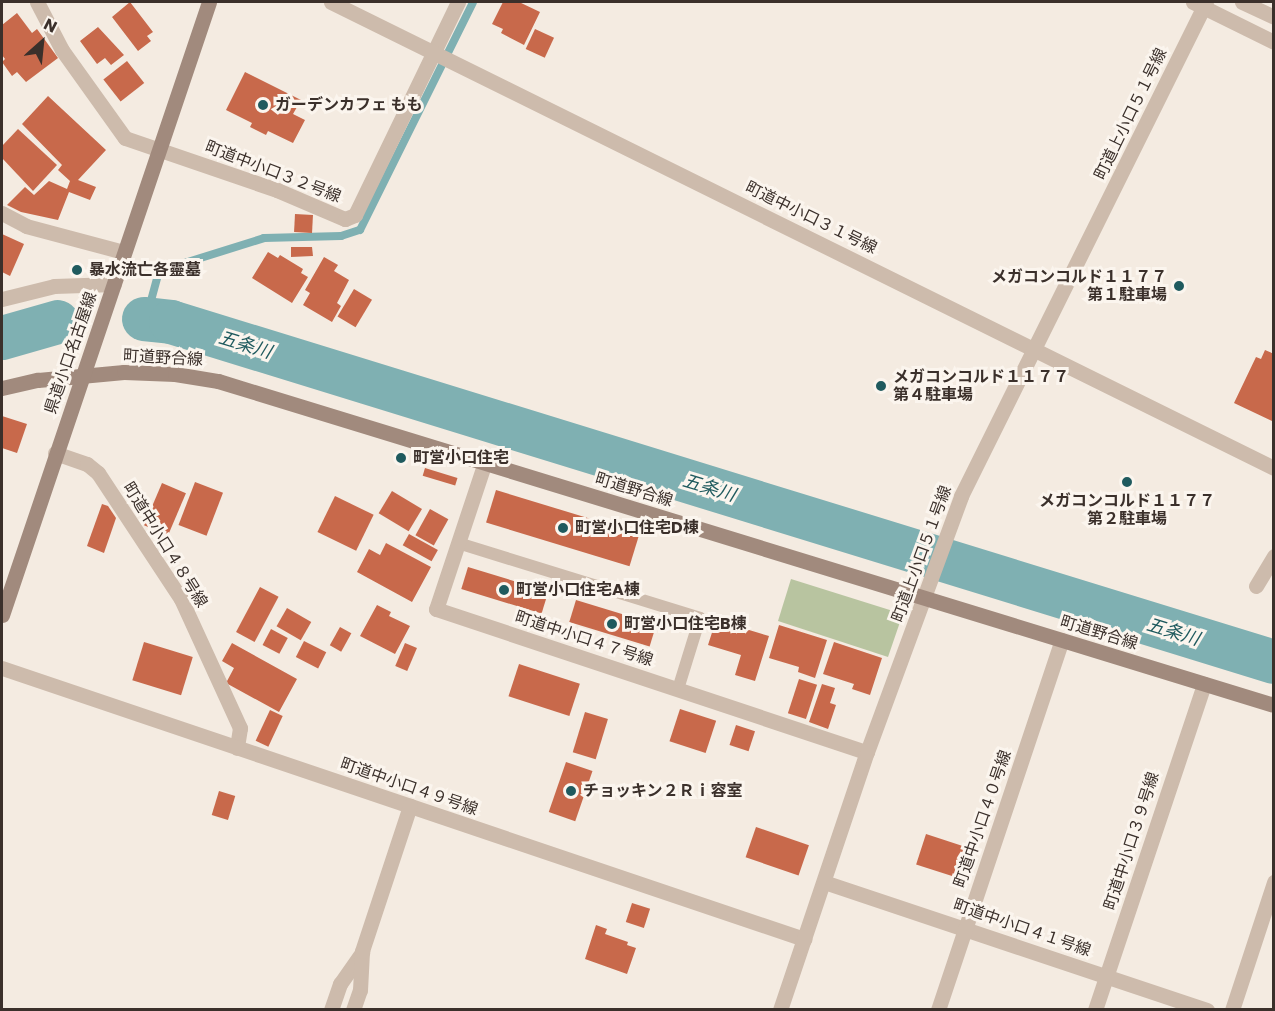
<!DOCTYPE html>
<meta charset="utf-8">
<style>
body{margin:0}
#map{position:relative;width:1275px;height:1011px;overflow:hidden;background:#f4ebe1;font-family:Poppins,"Noto Sans JP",sans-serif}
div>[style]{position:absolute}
.green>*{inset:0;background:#b8c4a0}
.stream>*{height:8px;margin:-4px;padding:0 4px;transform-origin:4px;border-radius:4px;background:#7fb0b2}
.river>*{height:44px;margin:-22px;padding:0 22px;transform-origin:22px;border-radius:22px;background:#7fb0b2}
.building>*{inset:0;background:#c8694b;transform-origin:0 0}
.lane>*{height:12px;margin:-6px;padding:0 6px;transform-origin:6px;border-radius:6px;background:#cdbbac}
.street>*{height:15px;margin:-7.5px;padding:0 7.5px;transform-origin:7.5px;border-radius:7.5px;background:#cdbbac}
.secondary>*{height:15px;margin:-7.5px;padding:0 7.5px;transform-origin:7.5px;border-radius:7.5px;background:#a18a7d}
.dots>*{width:16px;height:16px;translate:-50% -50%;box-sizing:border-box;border:3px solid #fbf5ee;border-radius:50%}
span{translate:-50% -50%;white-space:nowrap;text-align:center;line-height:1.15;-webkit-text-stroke:6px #fbf5ee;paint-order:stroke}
.poi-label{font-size:16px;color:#3b302b;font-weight:700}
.left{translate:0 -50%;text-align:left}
.right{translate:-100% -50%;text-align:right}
.street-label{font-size:16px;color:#3b302b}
.water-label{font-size:18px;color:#1f5a5e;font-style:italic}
.frame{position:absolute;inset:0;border:3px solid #3b302b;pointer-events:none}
.north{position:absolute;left:12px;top:12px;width:60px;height:60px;-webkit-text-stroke:4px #fbf5ee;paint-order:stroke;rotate:27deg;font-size:16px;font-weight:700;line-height:24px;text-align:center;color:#3b302b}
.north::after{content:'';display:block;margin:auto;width:21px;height:27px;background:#3b302b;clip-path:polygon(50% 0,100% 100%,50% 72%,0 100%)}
</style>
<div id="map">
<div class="green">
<div style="clip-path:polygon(791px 579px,893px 611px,900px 622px,888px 657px,778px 621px)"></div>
</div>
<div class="stream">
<div style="left:146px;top:319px;width:50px;rotate:-74.8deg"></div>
<div style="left:159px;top:271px;width:110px;rotate:-17.4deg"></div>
<div style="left:264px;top:238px;width:77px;rotate:-1.5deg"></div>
<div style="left:341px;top:236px;width:20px;rotate:-18deg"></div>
<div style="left:360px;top:230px;width:254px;rotate:-63.6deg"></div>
</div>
<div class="river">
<div style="left:144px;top:319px;width:27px;rotate:6deg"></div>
<div style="left:171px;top:322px;width:1154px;rotate:17.13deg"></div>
<div style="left:2px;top:338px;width:58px;rotate:-15.9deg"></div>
</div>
<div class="building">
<div style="clip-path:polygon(130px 2px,153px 32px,147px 36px,151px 41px,138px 51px,112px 17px)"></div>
<div style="clip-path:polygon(503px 2px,519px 2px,540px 12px,524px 45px,501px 33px,503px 29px,492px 24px)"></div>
<div style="clip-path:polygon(17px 13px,32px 33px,37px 29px,58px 58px,26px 82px,17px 72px,12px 76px,2px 62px,5px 59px,2px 55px,2px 25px)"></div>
<div style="clip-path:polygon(98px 27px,124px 55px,111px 65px,105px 58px,97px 64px,80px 41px)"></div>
<div style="left:535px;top:29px;width:21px;height:22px;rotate:25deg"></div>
<div style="left:127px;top:61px;width:28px;height:30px;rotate:52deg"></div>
<div style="clip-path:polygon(245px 72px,301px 100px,293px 114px,305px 120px,293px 143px,268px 131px,266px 135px,250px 127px,252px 123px,226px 110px)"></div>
<div style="clip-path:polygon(48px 96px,106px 150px,78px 180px,96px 187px,90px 200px,69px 192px,58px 220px,21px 212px,7px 205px,25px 187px,34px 195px,49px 181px,67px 189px,70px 181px,58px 170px,62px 165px,22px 124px)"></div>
<div style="clip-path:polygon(18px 129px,57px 165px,33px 191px,2px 158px,2px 146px)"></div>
<div style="left:295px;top:214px;width:18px;height:18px;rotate:3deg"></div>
<div style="clip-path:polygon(2px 234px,24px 244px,10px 276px,2px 272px)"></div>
<div style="clip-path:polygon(291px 247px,312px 247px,313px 256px,291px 257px)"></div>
<div style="clip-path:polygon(268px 252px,278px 258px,280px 255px,303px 269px,301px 273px,308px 277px,292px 303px,252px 278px)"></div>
<div style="clip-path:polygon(324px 257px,338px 265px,334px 271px,349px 280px,337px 303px,341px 306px,332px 322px,303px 305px,310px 293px,305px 290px)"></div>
<div style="left:354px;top:289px;width:21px;height:32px;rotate:31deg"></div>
<div style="clip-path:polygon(1265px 350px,1274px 354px,1274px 422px,1234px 403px,1256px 357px,1261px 359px)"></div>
<div style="clip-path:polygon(2px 416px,27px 424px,17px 453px,2px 448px)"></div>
<div style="left:425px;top:468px;width:34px;height:8px;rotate:17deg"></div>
<div style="left:195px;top:482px;width:30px;height:46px;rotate:21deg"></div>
<div style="left:162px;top:483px;width:26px;height:46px;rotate:23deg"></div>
<div style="left:496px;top:490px;width:150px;height:34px;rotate:17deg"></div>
<div style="left:392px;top:491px;width:35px;height:26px;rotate:31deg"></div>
<div style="left:335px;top:496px;width:43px;height:40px;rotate:26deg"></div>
<div style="clip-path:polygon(102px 504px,108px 506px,116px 518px,104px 553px,87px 546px)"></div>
<div style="left:430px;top:509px;width:21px;height:30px;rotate:29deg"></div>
<div style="left:409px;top:534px;width:33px;height:13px;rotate:29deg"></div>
<div style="clip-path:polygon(386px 543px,431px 567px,412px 602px,357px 572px,369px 549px,380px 555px)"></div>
<div style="left:468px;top:567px;width:84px;height:23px;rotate:17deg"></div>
<div style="left:260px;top:587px;width:21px;height:51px;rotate:28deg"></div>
<div style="left:576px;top:600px;width:84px;height:23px;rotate:17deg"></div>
<div style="clip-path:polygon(377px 605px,391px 612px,389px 616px,410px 626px,395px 654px,360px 636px)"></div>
<div style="left:287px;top:608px;width:28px;height:21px;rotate:30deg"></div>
<div style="clip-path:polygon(716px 620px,769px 636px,755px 681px,735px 675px,741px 655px,708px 645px)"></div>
<div style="clip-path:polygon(779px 625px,827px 640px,815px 678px,798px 672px,799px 667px,769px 658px)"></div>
<div style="left:340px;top:627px;width:13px;height:21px;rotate:29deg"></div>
<div style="left:271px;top:629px;width:19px;height:18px;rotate:28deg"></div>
<div style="left:304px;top:641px;width:25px;height:18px;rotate:27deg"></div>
<div style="left:144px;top:642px;width:51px;height:40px;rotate:17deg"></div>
<div style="clip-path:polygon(834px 642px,882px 658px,870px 695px,852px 689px,854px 684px,823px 674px)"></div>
<div style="clip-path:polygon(232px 643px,297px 679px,279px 712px,226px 683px,234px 668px,222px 661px)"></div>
<div style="left:405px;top:643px;width:13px;height:25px;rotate:23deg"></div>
<div style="left:519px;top:664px;width:64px;height:34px;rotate:18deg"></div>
<div style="left:799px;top:679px;width:19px;height:36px;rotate:18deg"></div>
<div style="clip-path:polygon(822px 684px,835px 688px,830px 703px,836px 705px,828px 729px,809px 722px)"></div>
<div style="left:680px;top:709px;width:38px;height:34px;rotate:18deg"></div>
<div style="left:270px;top:710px;width:14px;height:34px;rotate:25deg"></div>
<div style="left:585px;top:712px;width:24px;height:42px;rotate:17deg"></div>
<div style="left:736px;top:725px;width:20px;height:21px;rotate:18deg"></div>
<div style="left:566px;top:762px;width:28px;height:53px;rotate:19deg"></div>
<div style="left:219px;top:791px;width:17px;height:25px;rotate:17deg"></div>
<div style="left:756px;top:827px;width:56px;height:32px;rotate:19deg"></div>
<div style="left:926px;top:834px;width:41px;height:32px;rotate:18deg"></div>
<div style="left:632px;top:903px;width:19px;height:20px;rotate:18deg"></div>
<div style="clip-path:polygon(596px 925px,607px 929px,605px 934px,628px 942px,627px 945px,636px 948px,627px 974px,585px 959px)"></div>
</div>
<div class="lane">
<div style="left:458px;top:543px;width:253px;rotate:17.2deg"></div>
<div style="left:700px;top:618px;width:74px;rotate:107.2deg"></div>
</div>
<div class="street">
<div style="left:37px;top:2px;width:54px;rotate:62.5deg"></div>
<div style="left:62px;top:50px;width:108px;rotate:54.4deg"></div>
<div style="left:125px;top:138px;width:161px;rotate:18.9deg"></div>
<div style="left:277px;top:190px;width:74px;rotate:23.1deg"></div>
<div style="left:345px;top:219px;width:11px;rotate:-22deg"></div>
<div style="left:355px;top:215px;width:237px;rotate:-64.2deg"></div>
<div style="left:331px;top:2px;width:1052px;rotate:26.3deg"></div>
<div style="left:1193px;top:2px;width:90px;rotate:26.3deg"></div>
<div style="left:1242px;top:2px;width:35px;rotate:25deg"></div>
<div style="left:2px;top:213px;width:27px;rotate:28deg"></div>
<div style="left:26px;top:226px;width:101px;rotate:14.9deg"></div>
<div style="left:2px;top:299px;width:54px;rotate:-14deg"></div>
<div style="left:54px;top:286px;width:60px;rotate:-1.9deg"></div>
<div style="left:55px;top:453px;width:34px;rotate:19deg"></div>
<div style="left:87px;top:464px;width:14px;rotate:39deg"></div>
<div style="left:98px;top:473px;width:151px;rotate:56.6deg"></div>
<div style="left:181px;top:599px;width:142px;rotate:65.4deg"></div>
<div style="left:240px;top:728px;width:20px;rotate:99deg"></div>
<div style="left:485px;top:462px;width:155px;rotate:108.4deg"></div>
<div style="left:436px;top:609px;width:454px;rotate:18.4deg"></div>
<div style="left:1256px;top:586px;width:35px;rotate:-59deg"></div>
<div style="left:2px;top:668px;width:847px;rotate:18.67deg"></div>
<div style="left:824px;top:882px;width:404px;rotate:18.5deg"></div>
<div style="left:331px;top:1010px;width:28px;rotate:-71deg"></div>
<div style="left:340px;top:984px;width:39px;rotate:-55deg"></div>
<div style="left:353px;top:1010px;width:21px;rotate:-71deg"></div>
<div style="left:360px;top:990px;width:39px;rotate:-87deg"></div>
<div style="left:362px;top:951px;width:153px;rotate:-71.7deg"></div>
<div style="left:780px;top:1010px;width:272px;rotate:-71.4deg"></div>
<div style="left:867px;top:752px;width:273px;rotate:-69.8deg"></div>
<div style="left:961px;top:496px;width:551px;rotate:-63.62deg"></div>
<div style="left:938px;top:1010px;width:390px;rotate:-71.5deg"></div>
<div style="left:1095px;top:1010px;width:344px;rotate:-71.5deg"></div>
<div style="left:1232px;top:1010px;width:135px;rotate:-71.8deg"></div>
</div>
<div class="secondary">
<div style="left:2px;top:388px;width:37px;rotate:-13deg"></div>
<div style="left:38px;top:380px;width:86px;rotate:-5.3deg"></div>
<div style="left:124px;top:372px;width:51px;rotate:2.2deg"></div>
<div style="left:175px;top:374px;width:44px;rotate:9.2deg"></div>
<div style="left:218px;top:381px;width:1105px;rotate:17.06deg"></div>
<div style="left:2px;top:615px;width:647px;rotate:-71.34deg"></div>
</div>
<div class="dots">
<div style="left:263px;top:105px;background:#1f5a5e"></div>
<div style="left:77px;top:270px;background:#1f5a5e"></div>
<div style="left:1179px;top:286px;background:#1f5a5e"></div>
<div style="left:881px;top:386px;background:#1f5a5e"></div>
<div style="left:401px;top:458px;background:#1f5a5e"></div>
<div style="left:1127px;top:482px;background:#1f5a5e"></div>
<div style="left:563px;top:528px;background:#1f5a5e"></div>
<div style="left:504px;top:590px;background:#1f5a5e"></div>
<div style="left:612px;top:624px;background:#1f5a5e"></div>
<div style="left:571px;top:791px;background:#1f5a5e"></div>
</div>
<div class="poi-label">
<span class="left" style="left:275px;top:105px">ガーデンカフェ もも</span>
<span class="left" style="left:89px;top:270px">暴水流亡各靈墓</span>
<span class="right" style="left:1167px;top:286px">メガコンコルド１１７７<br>第１駐車場</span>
<span class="left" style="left:893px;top:386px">メガコンコルド１１７７<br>第４駐車場</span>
<span class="left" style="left:413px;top:458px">町営小口住宅</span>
<span style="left:1127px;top:510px">メガコンコルド１１７７<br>第２駐車場</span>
<span class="left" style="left:575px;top:528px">町営小口住宅D棟</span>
<span class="left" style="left:516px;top:590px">町営小口住宅A棟</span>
<span class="left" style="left:624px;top:624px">町営小口住宅B棟</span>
<span class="left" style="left:583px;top:791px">チョッキン２Ｒｉ容室</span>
</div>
<div class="street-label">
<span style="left:1131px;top:114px;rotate:-64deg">町道上小口５１号線</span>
<span style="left:273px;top:172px;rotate:21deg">町道中小口３２号線</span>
<span style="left:811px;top:218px;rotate:26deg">町道中小口３１号線</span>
<span style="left:71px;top:353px;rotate:-71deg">県道小口名古屋線</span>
<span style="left:163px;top:358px;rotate:3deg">町道野合線</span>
<span style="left:634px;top:490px;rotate:17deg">町道野合線</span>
<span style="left:165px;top:545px;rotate:58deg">町道中小口４８号線</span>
<span style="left:922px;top:554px;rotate:-70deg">町道上小口５１号線</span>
<span style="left:1099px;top:633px;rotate:17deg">町道野合線</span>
<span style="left:584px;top:639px;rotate:18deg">町道中小口４７号線</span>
<span style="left:409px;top:787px;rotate:19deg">町道中小口４９号線</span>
<span style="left:983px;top:819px;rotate:-71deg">町道中小口４０号線</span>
<span style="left:1132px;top:841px;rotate:-72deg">町道中小口３９号線</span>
<span style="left:1022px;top:928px;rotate:19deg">町道中小口４１号線</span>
</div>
<div class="water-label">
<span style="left:245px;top:345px;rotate:17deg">五条川</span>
<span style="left:709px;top:488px;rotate:17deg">五条川</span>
<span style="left:1173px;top:632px;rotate:17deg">五条川</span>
</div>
<div class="frame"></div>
<div class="north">N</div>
</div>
